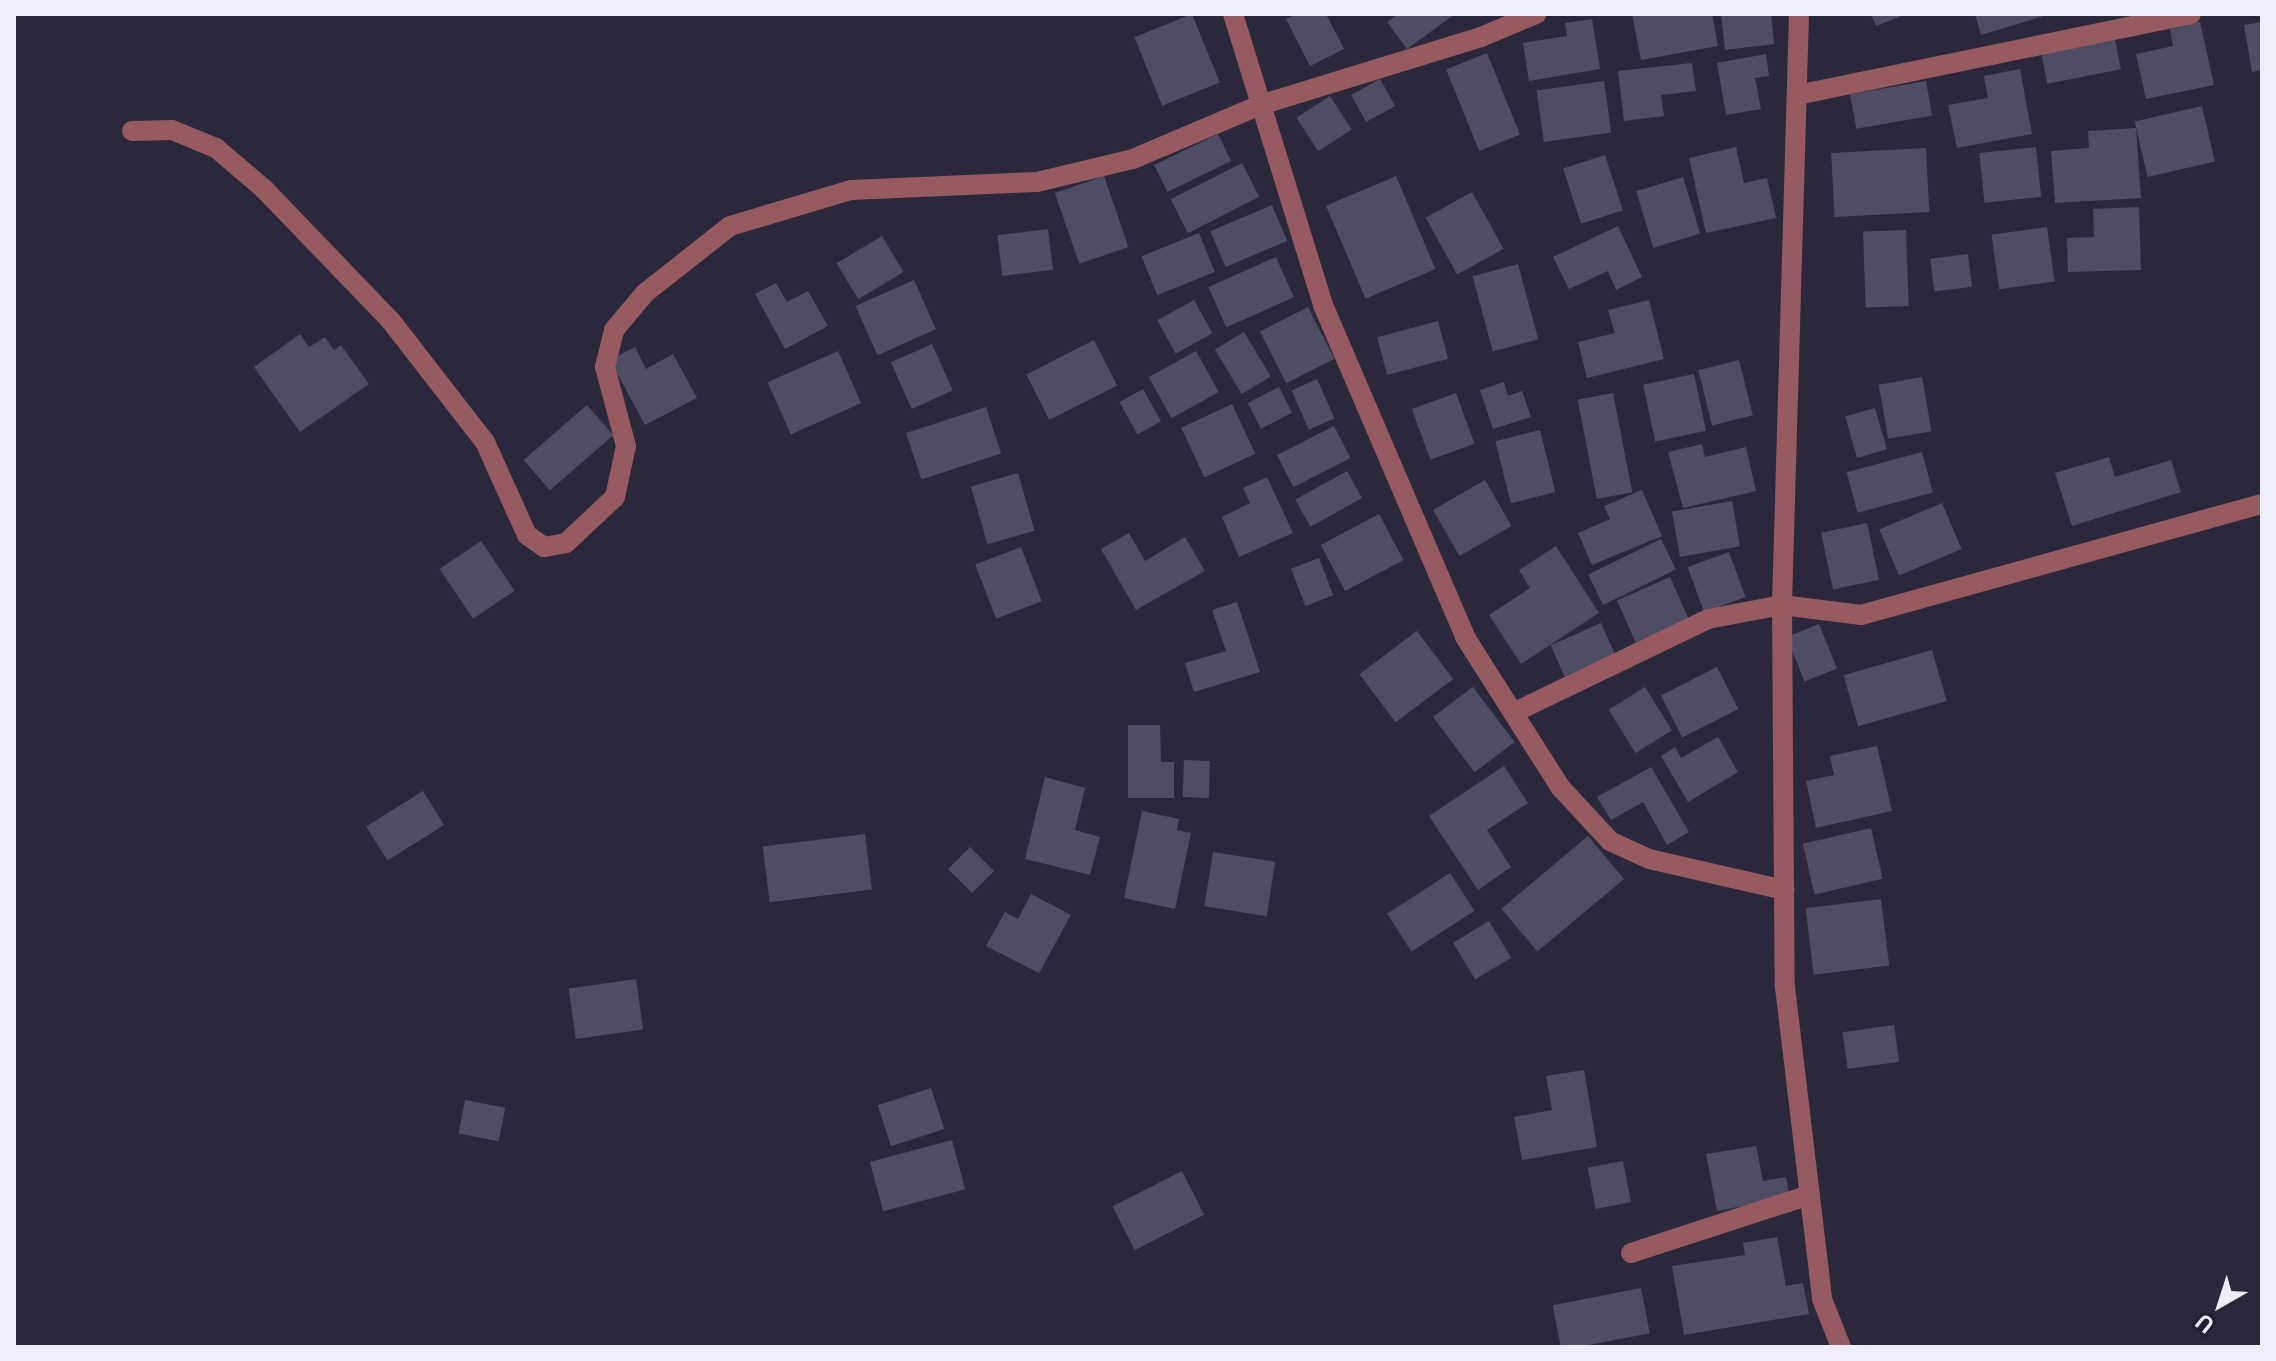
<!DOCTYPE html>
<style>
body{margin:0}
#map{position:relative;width:2276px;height:1361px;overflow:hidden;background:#2b283c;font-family:"Public Sans",sans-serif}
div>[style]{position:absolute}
.building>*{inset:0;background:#4f4d63;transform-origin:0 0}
.minor>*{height:20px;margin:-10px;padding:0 10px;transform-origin:10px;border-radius:10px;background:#965a61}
span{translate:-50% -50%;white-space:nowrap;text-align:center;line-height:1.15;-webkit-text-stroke:6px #211f32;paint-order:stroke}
.frame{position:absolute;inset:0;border:16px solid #eeedfa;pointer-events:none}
.north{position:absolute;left:2180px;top:1265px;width:80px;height:80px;-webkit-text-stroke:6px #211f32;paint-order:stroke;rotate:219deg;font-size:22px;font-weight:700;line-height:32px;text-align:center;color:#eeedfa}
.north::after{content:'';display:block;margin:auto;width:28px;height:36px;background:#eeedfa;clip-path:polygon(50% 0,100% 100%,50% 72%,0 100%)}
</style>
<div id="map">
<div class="building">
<div style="left:1192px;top:14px;width:74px;height:62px;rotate:68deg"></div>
<div style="clip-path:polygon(1297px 14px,1326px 14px,1344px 49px,1310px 66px,1286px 19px)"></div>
<div style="clip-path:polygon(1398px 14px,1455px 14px,1407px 49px,1387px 22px)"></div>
<div style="clip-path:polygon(1632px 14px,1712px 14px,1718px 46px,1641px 60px)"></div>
<div style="clip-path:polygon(1721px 14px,1771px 14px,1774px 44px,1725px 50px)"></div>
<div style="clip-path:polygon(1871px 14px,1906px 14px,1876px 26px)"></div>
<div style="clip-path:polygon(1975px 14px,2047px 14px,2047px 15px,1981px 35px)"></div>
<div style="clip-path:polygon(1592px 19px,1600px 69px,1529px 81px,1523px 43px,1567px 36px,1565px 23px)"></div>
<div style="clip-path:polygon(2200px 22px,2214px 85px,2146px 99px,2136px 54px,2173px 46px,2170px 29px)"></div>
<div style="clip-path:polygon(2262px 22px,2262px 70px,2252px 72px,2244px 25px)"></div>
<div style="left:2114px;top:34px;width:36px;height:75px;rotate:79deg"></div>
<div style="left:1487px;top:53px;width:88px;height:44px;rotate:68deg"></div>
<div style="clip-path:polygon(1766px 54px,1769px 76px,1755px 78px,1761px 109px,1726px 115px,1717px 63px)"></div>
<div style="clip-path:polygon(1692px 63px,1696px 91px,1661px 95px,1664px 116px,1624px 121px,1618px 71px)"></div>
<div style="clip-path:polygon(2020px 69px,2032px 134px,1957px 148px,1948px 105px,1988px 98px,1984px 76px)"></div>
<div style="left:1380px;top:79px;width:31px;height:33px;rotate:61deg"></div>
<div style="left:1604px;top:81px;width:52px;height:68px;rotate:82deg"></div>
<div style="left:1926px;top:81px;width:35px;height:77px;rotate:80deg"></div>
<div style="left:1330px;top:96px;width:40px;height:40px;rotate:57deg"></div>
<div style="left:2202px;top:106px;width:57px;height:69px;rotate:77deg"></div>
<div style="clip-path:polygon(2136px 128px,2141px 198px,2055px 203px,2051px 151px,2089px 148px,2088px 131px)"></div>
<div style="left:1218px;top:134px;width:30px;height:71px;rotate:64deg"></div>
<div style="clip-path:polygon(1736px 147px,1744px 183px,1767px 178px,1776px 218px,1706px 233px,1689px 158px)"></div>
<div style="left:2036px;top:147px;width:50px;height:57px;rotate:84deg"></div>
<div style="left:1926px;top:148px;width:64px;height:95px;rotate:87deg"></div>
<div style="left:1605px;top:155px;width:58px;height:44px;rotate:72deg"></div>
<div style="left:1242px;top:163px;width:38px;height:80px;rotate:63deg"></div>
<div style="left:1104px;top:176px;width:75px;height:52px;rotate:71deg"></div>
<div style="left:1396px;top:176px;width:101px;height:76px;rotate:67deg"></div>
<div style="left:1683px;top:177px;width:59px;height:49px;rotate:73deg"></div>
<div style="left:1472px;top:192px;width:65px;height:53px;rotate:61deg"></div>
<div style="left:1272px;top:205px;width:39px;height:67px;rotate:67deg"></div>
<div style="clip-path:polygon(2139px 207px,2141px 270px,2068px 272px,2067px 238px,2094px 237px,2093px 209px)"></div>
<div style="clip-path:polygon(1618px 226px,1642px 277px,1616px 290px,1608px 271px,1569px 289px,1553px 257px)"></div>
<div style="left:2047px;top:227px;width:55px;height:56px;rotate:82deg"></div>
<div style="left:1048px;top:229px;width:41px;height:51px;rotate:83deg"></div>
<div style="left:1906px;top:230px;width:76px;height:43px;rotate:88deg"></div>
<div style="left:1199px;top:233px;width:42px;height:62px;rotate:68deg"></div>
<div style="left:882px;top:236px;width:42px;height:53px;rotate:59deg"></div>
<div style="left:1968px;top:254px;width:33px;height:38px;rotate:83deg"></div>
<div style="left:1276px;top:257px;width:44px;height:74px;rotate:66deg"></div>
<div style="left:1518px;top:264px;width:78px;height:47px;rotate:75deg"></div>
<div style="left:914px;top:280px;width:54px;height:64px;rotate:66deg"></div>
<div style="clip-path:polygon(776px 283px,787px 302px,808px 291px,828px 326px,785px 349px,755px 294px)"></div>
<div style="left:1194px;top:300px;width:38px;height:42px;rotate:61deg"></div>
<div style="clip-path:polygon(1649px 300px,1664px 359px,1587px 378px,1578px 342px,1615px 333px,1608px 310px)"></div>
<div style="left:1308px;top:307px;width:58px;height:54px;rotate:63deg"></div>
<div style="left:1438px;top:321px;width:39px;height:63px;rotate:75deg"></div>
<div style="left:1244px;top:332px;width:52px;height:34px;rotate:59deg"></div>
<div style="clip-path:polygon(300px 334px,309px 347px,325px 337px,334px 350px,341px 345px,369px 384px,300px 432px,254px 367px)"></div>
<div style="left:1094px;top:340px;width:51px;height:76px;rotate:63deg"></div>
<div style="left:932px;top:344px;width:51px;height:45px;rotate:66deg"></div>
<div style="clip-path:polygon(635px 347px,646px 369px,673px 354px,697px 398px,645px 425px,610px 360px)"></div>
<div style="left:838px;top:351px;width:57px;height:77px;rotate:66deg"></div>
<div style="left:1196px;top:351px;width:47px;height:54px;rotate:61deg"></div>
<div style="left:1739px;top:360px;width:57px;height:42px;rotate:76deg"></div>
<div style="left:1694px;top:374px;width:58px;height:52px;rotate:78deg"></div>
<div style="left:1922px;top:377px;width:55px;height:44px;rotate:80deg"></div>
<div style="left:1317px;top:379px;width:43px;height:28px;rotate:66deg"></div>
<div style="clip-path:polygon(1504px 382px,1508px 396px,1522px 391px,1531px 417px,1493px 429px,1480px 390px)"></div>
<div style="left:1279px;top:387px;width:29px;height:35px;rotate:63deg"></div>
<div style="left:1143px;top:389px;width:37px;height:27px;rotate:61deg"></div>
<div style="left:1456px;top:393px;width:54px;height:47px;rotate:70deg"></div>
<div style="left:1613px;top:393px;width:101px;height:36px;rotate:79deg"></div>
<div style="left:1232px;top:404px;width:55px;height:56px;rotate:65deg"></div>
<div style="left:587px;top:405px;width:40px;height:84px;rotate:49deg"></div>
<div style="left:986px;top:407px;width:49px;height:84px;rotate:72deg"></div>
<div style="left:1875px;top:408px;width:43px;height:31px;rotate:74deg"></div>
<div style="left:1334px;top:426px;width:36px;height:64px;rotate:63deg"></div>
<div style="left:1540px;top:430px;width:64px;height:46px;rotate:76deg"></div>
<div style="clip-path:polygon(1702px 444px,1705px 457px,1746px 447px,1756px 491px,1683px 508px,1668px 452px)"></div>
<div style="left:1922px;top:452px;width:42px;height:78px;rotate:75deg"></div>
<div style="clip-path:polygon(2109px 457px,2115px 477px,2171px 460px,2181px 492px,2072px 526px,2055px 473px)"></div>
<div style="left:1347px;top:471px;width:31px;height:59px;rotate:61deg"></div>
<div style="left:1018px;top:473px;width:60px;height:49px;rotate:74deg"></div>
<div style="clip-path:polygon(1267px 477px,1293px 533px,1239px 557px,1222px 517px,1250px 503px,1243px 488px)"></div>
<div style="left:1485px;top:480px;width:53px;height:60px;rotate:60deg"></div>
<div style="clip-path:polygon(1642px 490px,1662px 536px,1592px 565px,1578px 533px,1610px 519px,1604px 506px)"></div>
<div style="left:1732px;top:501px;width:46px;height:61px;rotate:80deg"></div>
<div style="left:1942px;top:503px;width:50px;height:68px;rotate:67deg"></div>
<div style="left:1379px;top:514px;width:52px;height:66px;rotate:62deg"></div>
<div style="left:1867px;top:523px;width:58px;height:47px;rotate:78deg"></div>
<div style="clip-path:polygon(1129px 533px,1145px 561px,1185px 537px,1205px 571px,1136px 610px,1101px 549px)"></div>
<div style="left:1661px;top:539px;width:34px;height:81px;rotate:64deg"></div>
<div style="left:481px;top:541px;width:60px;height:50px;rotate:56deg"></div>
<div style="clip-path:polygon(1556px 546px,1599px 613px,1521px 664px,1489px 615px,1530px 588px,1519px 570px)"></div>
<div style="left:1021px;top:547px;width:58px;height:49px;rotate:69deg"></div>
<div style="left:1729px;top:552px;width:48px;height:44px;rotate:70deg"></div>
<div style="left:1319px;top:558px;width:40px;height:30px;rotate:69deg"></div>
<div style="left:1670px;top:577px;width:46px;height:58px;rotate:66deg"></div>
<div style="clip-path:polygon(1237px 602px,1260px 672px,1194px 692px,1185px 663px,1226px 651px,1212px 610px)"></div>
<div style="left:1601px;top:623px;width:34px;height:55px;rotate:66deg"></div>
<div style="left:1819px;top:624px;width:48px;height:35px;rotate:68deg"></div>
<div style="left:1417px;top:631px;width:60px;height:72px;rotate:53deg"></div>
<div style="left:1932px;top:650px;width:53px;height:92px;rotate:74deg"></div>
<div style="left:1717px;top:667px;width:47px;height:63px;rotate:63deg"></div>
<div style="left:1473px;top:687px;width:69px;height:50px;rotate:53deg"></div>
<div style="left:1645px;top:687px;width:51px;height:43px;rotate:58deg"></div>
<div style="clip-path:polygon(1128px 725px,1160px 725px,1161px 762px,1174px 762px,1174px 798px,1128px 798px)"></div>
<div style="clip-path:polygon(1718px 737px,1738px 772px,1688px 802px,1661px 756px,1675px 747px,1681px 758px)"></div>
<div style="clip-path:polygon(1877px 746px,1892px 811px,1816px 828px,1806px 781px,1834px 775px,1830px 756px)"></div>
<div style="left:1184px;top:760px;width:26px;height:37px;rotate:2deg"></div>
<div style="clip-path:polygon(1504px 766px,1528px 803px,1487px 830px,1511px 867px,1478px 890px,1429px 816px)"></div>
<div style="clip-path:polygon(1651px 767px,1689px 832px,1667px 845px,1643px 802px,1611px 820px,1597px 797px)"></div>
<div style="clip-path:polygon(1045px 777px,1085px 788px,1075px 830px,1100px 837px,1090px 875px,1025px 859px)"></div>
<div style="left:423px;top:791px;width:40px;height:67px;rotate:58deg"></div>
<div style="clip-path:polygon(1142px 811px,1179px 819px,1177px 830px,1191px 833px,1175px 909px,1124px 898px)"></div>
<div style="left:1871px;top:828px;width:52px;height:70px;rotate:77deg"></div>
<div style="left:865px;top:834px;width:56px;height:103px;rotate:83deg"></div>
<div style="left:1588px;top:836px;width:56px;height:113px;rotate:50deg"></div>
<div style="left:970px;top:847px;width:34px;height:31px;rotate:45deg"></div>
<div style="left:1213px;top:852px;width:63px;height:55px;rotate:9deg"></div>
<div style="left:1450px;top:873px;width:45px;height:75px;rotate:57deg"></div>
<div style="clip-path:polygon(1031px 894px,1071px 915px,1039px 973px,986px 946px,1005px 912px,1018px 919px)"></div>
<div style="left:1881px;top:899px;width:67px;height:76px;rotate:83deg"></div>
<div style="left:1489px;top:921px;width:43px;height:42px;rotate:59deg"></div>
<div style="left:636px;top:979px;width:51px;height:68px;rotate:82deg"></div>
<div style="left:1894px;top:1025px;width:37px;height:52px;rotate:82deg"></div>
<div style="clip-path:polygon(1584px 1070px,1597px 1147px,1522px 1160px,1514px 1117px,1552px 1110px,1546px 1076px)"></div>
<div style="left:931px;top:1088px;width:43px;height:56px;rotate:72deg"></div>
<div style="left:465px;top:1100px;width:41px;height:34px;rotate:11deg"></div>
<div style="left:952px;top:1140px;width:51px;height:85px;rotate:75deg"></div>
<div style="clip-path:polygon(1756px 1146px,1763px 1181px,1786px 1177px,1790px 1197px,1717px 1211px,1706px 1154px)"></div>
<div style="left:1623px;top:1161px;width:42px;height:36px;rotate:79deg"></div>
<div style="left:1182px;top:1171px;width:49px;height:78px;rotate:63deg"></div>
<div style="clip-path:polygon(1777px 1237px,1786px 1286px,1803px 1283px,1809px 1314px,1684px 1335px,1672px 1266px,1745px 1255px,1743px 1243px)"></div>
<div style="left:1641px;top:1288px;width:46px;height:90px;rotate:79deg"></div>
</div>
<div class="minor">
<div style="left:1233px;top:14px;width:305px;rotate:72.8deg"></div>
<div style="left:1323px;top:305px;width:361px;rotate:66.8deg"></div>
<div style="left:1465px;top:637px;width:179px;rotate:57.6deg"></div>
<div style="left:1561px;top:788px;width:72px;rotate:47.2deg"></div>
<div style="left:1610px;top:841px;width:43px;rotate:24.8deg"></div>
<div style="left:1649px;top:859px;width:139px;rotate:12.9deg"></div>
<div style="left:1799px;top:14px;width:591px;rotate:91.65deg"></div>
<div style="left:1782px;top:605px;width:382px;rotate:89.6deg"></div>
<div style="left:1785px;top:987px;width:314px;rotate:83.2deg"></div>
<div style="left:1822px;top:1299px;width:52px;rotate:68.4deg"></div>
<div style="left:1797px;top:95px;width:402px;rotate:-11.6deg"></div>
<div style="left:132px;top:131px;width:40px;rotate:-1.4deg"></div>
<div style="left:172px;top:130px;width:48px;rotate:22.2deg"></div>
<div style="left:216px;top:148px;width:63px;rotate:40.5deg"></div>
<div style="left:264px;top:189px;width:183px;rotate:46.1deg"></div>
<div style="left:391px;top:321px;width:153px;rotate:52.2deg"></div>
<div style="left:485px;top:442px;width:102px;rotate:65.7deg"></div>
<div style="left:527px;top:535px;width:21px;rotate:35deg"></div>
<div style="left:544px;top:547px;width:22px;rotate:-10deg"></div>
<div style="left:566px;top:543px;width:67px;rotate:-43.2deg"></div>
<div style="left:615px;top:497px;width:52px;rotate:-77.8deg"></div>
<div style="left:626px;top:446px;width:82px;rotate:-104.9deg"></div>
<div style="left:605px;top:367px;width:38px;rotate:-76deg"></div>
<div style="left:614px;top:330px;width:48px;rotate:-50deg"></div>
<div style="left:645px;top:293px;width:108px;rotate:-38.2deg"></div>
<div style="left:730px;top:226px;width:126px;rotate:-16.6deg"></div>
<div style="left:851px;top:190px;width:186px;rotate:-2.5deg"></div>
<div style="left:1037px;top:182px;width:99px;rotate:-13.5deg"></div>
<div style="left:1133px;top:159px;width:138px;rotate:-23deg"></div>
<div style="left:1260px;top:105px;width:231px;rotate:-17.1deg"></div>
<div style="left:1481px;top:37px;width:60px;rotate:-22.7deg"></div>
<div style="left:1513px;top:713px;width:216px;rotate:-25.7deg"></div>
<div style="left:1708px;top:619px;width:75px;rotate:-10.7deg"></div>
<div style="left:1782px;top:605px;width:80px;rotate:7.2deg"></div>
<div style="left:1861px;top:615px;width:416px;rotate:-15.5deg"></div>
<div style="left:1631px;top:1253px;width:188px;rotate:-18deg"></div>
</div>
<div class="frame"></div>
<div class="north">U</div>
</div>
